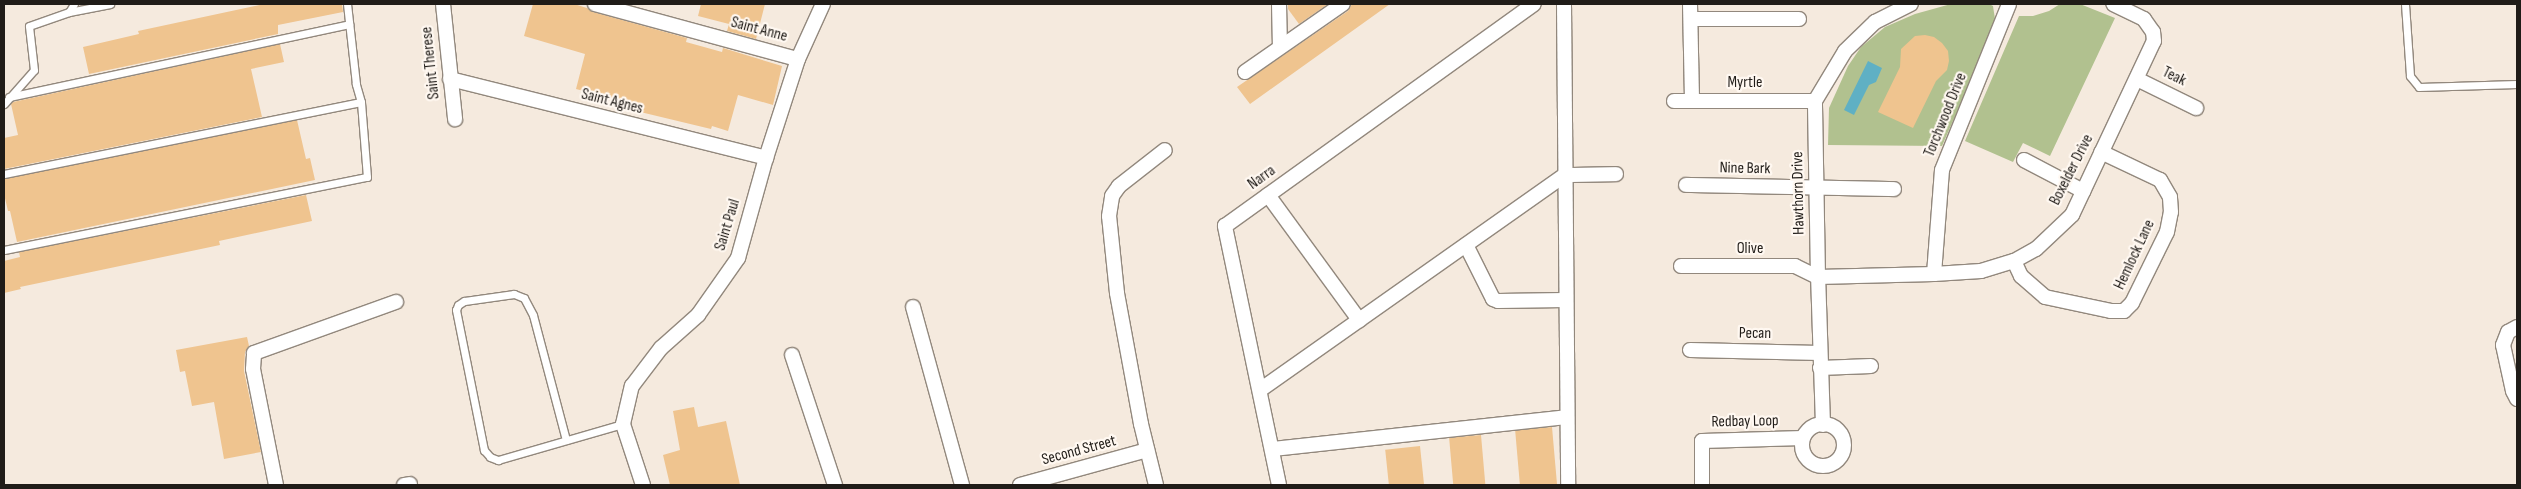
<!DOCTYPE html>
<style>
body{margin:0}
#map{position:relative;width:2521px;height:489px;overflow:hidden;background:#f5eade;font-family:"Sofia Sans Condensed",sans-serif}
div>[style]{position:absolute}
.green>*{inset:0;background:#b1c18f}
.water>*{inset:0;background:#5fb0c4}
.building>*{inset:0;background:#efc48f;transform-origin:0 0}
.roads{filter:drop-shadow(1px 0 #92887d) drop-shadow(-1px 0 #92887d) drop-shadow(0 1px #92887d) drop-shadow(0 -1px #92887d)}
.lane>*{height:7px;margin:-3.5px;padding:0 3.5px;transform-origin:3.5px;border-radius:3.5px;background:#fff}
.street>*{height:14px;margin:-7px;padding:0 7px;transform-origin:7px;border-radius:7px;background:#fff}
.street>.ring{margin:-7px;padding:0;box-sizing:content-box;background:none;border:14px solid #fff;border-radius:50%}
span{translate:-50% -50%;white-space:nowrap;text-align:center;line-height:1.15;-webkit-text-stroke:4.5px #fff8f1;paint-order:stroke}
.street-label{font-size:16px;color:#201c18}
.frame{position:absolute;inset:0;border:5px solid #201c18;pointer-events:none}
</style>
<div id="map">
<div class="green">
<div style="clip-path:polygon(1951px 4px,1989px 4px,1993px 6px,1995px 19px,1992px 32px,1942px 146px,1828px 145px,1829px 108px,1848px 66px,1861px 47px,1885px 27px,1915px 14px)"></div>
<div style="clip-path:polygon(2060px 4px,2080px 4px,2115px 18px,2050px 156px,2023px 143px,2013px 162px,1965px 141px,2019px 16px,2033px 16px,2049px 11px)"></div>
</div>
<div class="water">
<div style="clip-path:polygon(1868px 61px,1882px 68px,1876px 82px,1869px 85px,1854px 115px,1844px 110px)"></div>
</div>
<div class="building">
<div style="clip-path:polygon(264px 4px,342px 4px,343px 12px,278px 25px,278px 34px,89px 74px,83px 47px,139px 34px,138px 31px)"></div>
<div style="clip-path:polygon(533px 4px,574px 4px,587px 8px,593px 12px,687px 38px,686px 42px,722px 52px,723px 48px,782px 66px,773px 105px,738px 95px,728px 131px,712px 126px,711px 129px,632px 110px,633px 104px,576px 89px,585px 54px,524px 36px)"></div>
<div style="clip-path:polygon(701px 4px,765px 4px,756px 39px,727px 31px,729px 24px,698px 16px)"></div>
<div style="clip-path:polygon(1288px 4px,1328px 4px,1299px 24px,1288px 9px)"></div>
<div style="clip-path:polygon(1352px 4px,1390px 4px,1250px 104px,1237px 87px,1348px 11px)"></div>
<div style="clip-path:polygon(1925px 35px,1934px 37px,1942px 43px,1948px 51px,1949px 61px,1947px 70px,1936px 81px,1913px 128px,1878px 112px,1900px 67px,1901px 49px,1915px 36px)"></div>
<div style="clip-path:polygon(280px 44px,284px 62px,251px 69px,262px 117px,4px 169px,4px 138px,18px 135px,11px 104px,13px 102px)"></div>
<div style="clip-path:polygon(297px 120px,306px 159px,310px 158px,315px 180px,17px 242px,10px 211px,8px 211px,4px 194px,4px 179px)"></div>
<div style="clip-path:polygon(306px 195px,312px 221px,219px 241px,220px 245px,20px 287px,21px 289px,4px 293px,4px 261px,20px 257px,19px 252px)"></div>
<div style="clip-path:polygon(247px 337px,249px 346px,245px 352px,244px 371px,261px 452px,224px 459px,214px 402px,192px 406px,185px 371px,180px 372px,176px 350px)"></div>
<div style="clip-path:polygon(694px 407px,698px 427px,726px 421px,740px 485px,670px 485px,663px 455px,680px 450px,673px 411px)"></div>
<div style="left:1552px;top:427px;width:58px;height:37px;rotate:85deg"></div>
<div style="left:1481px;top:435px;width:50px;height:32px;rotate:85deg"></div>
<div style="left:1420px;top:446px;width:39px;height:35px;rotate:84deg"></div>
</div>
<div class="roads">
<div class="lane">
<div style="left:2405px;top:4px;width:72px;rotate:86deg"></div>
<div style="left:2410px;top:76px;width:14px;rotate:51deg"></div>
<div style="left:2419px;top:87px;width:98px;rotate:-1.8deg"></div>
<div style="left:69px;top:12px;width:42px;rotate:-11deg"></div>
<div style="left:9px;top:97px;width:348px;rotate:-12.1deg"></div>
<div style="left:4px;top:104px;width:45px;rotate:-48.6deg"></div>
<div style="left:34px;top:70px;width:44px;rotate:-96.5deg"></div>
<div style="left:29px;top:26px;width:42px;rotate:-19.3deg"></div>
<div style="left:69px;top:12px;width:9px;rotate:-58deg"></div>
<div style="left:4px;top:174px;width:364px;rotate:-11.4deg"></div>
<div style="left:4px;top:250px;width:370px;rotate:-11.4deg"></div>
<div style="left:367px;top:177px;width:75px;rotate:-94.6deg"></div>
<div style="left:361px;top:102px;width:19px;rotate:-106deg"></div>
<div style="left:356px;top:84px;width:81px;rotate:-96.4deg"></div>
<div style="left:566px;top:440px;width:129px;rotate:-104.8deg"></div>
<div style="left:533px;top:315px;width:19px;rotate:-118deg"></div>
<div style="left:524px;top:298px;width:11px;rotate:-158deg"></div>
<div style="left:514px;top:294px;width:50px;rotate:172deg"></div>
<div style="left:464px;top:301px;width:7px;rotate:146deg"></div>
<div style="left:458px;top:305px;width:5px;rotate:112deg"></div>
<div style="left:456px;top:310px;width:143px;rotate:78.7deg"></div>
<div style="left:484px;top:450px;width:9px;rotate:49deg"></div>
<div style="left:490px;top:457px;width:9px;rotate:21deg"></div>
<div style="left:498px;top:460px;width:130px;rotate:-16.1deg"></div>
</div>
<div class="street">
<div style="left:443px;top:4px;width:116px;rotate:84deg"></div>
<div style="left:595px;top:4px;width:210px;rotate:15.2deg"></div>
<div style="left:1279px;top:4px;width:43px;rotate:88.7deg"></div>
<div style="left:1564px;top:4px;width:481px;rotate:89.5deg"></div>
<div style="left:1690px;top:4px;width:97px;rotate:88.8deg"></div>
<div style="left:1691px;top:19px;width:108px"></div>
<div style="left:1245px;top:72px;width:119px;rotate:-34.8deg"></div>
<div style="left:450px;top:79px;width:326px;rotate:14deg"></div>
<div style="left:2137px;top:79px;width:66px;rotate:26.2deg"></div>
<div style="left:1674px;top:101px;width:141px"></div>
<div style="left:2024px;top:160px;width:67px;rotate:27.7deg"></div>
<div style="left:1686px;top:185px;width:208px;rotate:1.1deg"></div>
<div style="left:1268px;top:195px;width:155px;rotate:53.9deg"></div>
<div style="left:1466px;top:245px;width:60px;rotate:63.4deg"></div>
<div style="left:1493px;top:299px;width:5px;rotate:22deg"></div>
<div style="left:1498px;top:301px;width:67px;rotate:-0.9deg"></div>
<div style="left:2014px;top:261px;width:17px;rotate:65deg"></div>
<div style="left:2021px;top:276px;width:32px;rotate:41deg"></div>
<div style="left:2045px;top:297px;width:67px;rotate:12deg"></div>
<div style="left:2111px;top:311px;width:13px"></div>
<div style="left:2124px;top:311px;width:11px;rotate:-45deg"></div>
<div style="left:2132px;top:303px;width:79px;rotate:-63.8deg"></div>
<div style="left:2167px;top:232px;width:20px;rotate:-79deg"></div>
<div style="left:2171px;top:212px;width:15px;rotate:-94deg"></div>
<div style="left:2170px;top:197px;width:20px;rotate:-120deg"></div>
<div style="left:2160px;top:180px;width:65px;rotate:-154.6deg"></div>
<div style="left:1681px;top:266px;width:114px"></div>
<div style="left:1795px;top:266px;width:25px;rotate:26deg"></div>
<div style="left:1818px;top:277px;width:116px;rotate:-1.5deg"></div>
<div style="left:1934px;top:274px;width:47px;rotate:-3.7deg"></div>
<div style="left:1981px;top:271px;width:34px;rotate:-17deg"></div>
<div style="left:2014px;top:261px;width:25px;rotate:-29deg"></div>
<div style="left:2036px;top:249px;width:50px;rotate:-43.4deg"></div>
<div style="left:2072px;top:215px;width:192px;rotate:-64.8deg"></div>
<div style="left:2154px;top:41px;width:9px;rotate:-96deg"></div>
<div style="left:2153px;top:32px;width:16px;rotate:-125deg"></div>
<div style="left:2144px;top:19px;width:34px;rotate:-154deg"></div>
<div style="left:1934px;top:274px;width:104px;rotate:-85.6deg"></div>
<div style="left:1942px;top:170px;width:179px;rotate:-68deg"></div>
<div style="left:913px;top:307px;width:185px;rotate:74.6deg"></div>
<div style="left:2517px;top:327px;width:10px;rotate:151deg"></div>
<div style="left:2508px;top:332px;width:14px;rotate:111deg"></div>
<div style="left:2503px;top:345px;width:47px;rotate:77.7deg"></div>
<div style="left:2513px;top:391px;width:9px;rotate:63deg"></div>
<div style="left:1690px;top:350px;width:130px;rotate:1.3deg"></div>
<div style="left:792px;top:355px;width:137px;rotate:71.7deg"></div>
<div style="left:1820px;top:368px;width:51px;rotate:-2.2deg"></div>
<div style="left:1260px;top:390px;width:373px;rotate:-35.2deg"></div>
<div style="left:1565px;top:175px;width:51px;rotate:-1.1deg"></div>
<div class="ring" style="left:1802px;top:424px;width:28px;height:28px"></div>
<div style="left:1823px;top:425px;width:148px;rotate:-91.9deg"></div>
<div style="left:1818px;top:277px;width:176px;rotate:-91deg"></div>
<div style="left:1815px;top:101px;width:58px;rotate:-59deg"></div>
<div style="left:1845px;top:51px;width:42px;rotate:-44deg"></div>
<div style="left:1875px;top:22px;width:40px;rotate:-26.6deg"></div>
<div style="left:1273px;top:449px;width:295px;rotate:-6.2deg"></div>
<div style="left:276px;top:485px;width:118px;rotate:-101.2deg"></div>
<div style="left:253px;top:369px;width:16px;rotate:-86deg"></div>
<div style="left:254px;top:353px;width:151px;rotate:-19.8deg"></div>
<div style="left:404px;top:485px;width:6px;rotate:-9deg"></div>
<div style="left:643px;top:485px;width:64px;rotate:-108.2deg"></div>
<div style="left:623px;top:424px;width:39px;rotate:-77deg"></div>
<div style="left:632px;top:386px;width:48px;rotate:-52.7deg"></div>
<div style="left:661px;top:348px;width:50px;rotate:-41.7deg"></div>
<div style="left:698px;top:315px;width:70px;rotate:-54.9deg"></div>
<div style="left:738px;top:258px;width:104px;rotate:-74.4deg"></div>
<div style="left:766px;top:158px;width:104px;rotate:-72.1deg"></div>
<div style="left:798px;top:59px;width:60px;rotate:-65.6deg"></div>
<div style="left:1020px;top:485px;width:132px;rotate:-15.4deg"></div>
<div style="left:1156px;top:485px;width:63px;rotate:-103.8deg"></div>
<div style="left:1141px;top:424px;width:133px;rotate:-100.4deg"></div>
<div style="left:1117px;top:293px;width:77px;rotate:-95.9deg"></div>
<div style="left:1109px;top:216px;width:20px;rotate:-81deg"></div>
<div style="left:1112px;top:196px;width:12px;rotate:-55deg"></div>
<div style="left:1119px;top:186px;width:58px;rotate:-38deg"></div>
<div style="left:1279px;top:485px;width:265px;rotate:-101.8deg"></div>
<div style="left:1225px;top:226px;width:380px;rotate:-35.7deg"></div>
<div style="left:1702px;top:485px;width:44px;rotate:-90deg"></div>
<div style="left:1702px;top:441px;width:101px;rotate:-1.7deg"></div>
</div>
</div>
<div class="street-label">
<span style="left:759px;top:30px;rotate:15deg">Saint Anne</span>
<span style="left:431px;top:63px;rotate:-96deg">Saint Therese</span>
<span style="left:2174px;top:77px;rotate:26deg">Teak</span>
<span style="left:1745px;top:83px">Myrtle</span>
<span style="left:612px;top:102px;rotate:14deg">Saint Agnes</span>
<span style="left:1946px;top:115px;rotate:-68deg">Torchwood Drive</span>
<span style="left:1745px;top:169px;rotate:1deg">Nine Bark</span>
<span style="left:2072px;top:170px;rotate:-63deg">Boxelder Drive</span>
<span style="left:1262px;top:178px;rotate:-36deg">Narra</span>
<span style="left:1799px;top:193px;rotate:-91deg">Hawthorn Drive</span>
<span style="left:728px;top:225px;rotate:-73deg">Saint Paul</span>
<span style="left:1750px;top:249px">Olive</span>
<span style="left:2135px;top:255px;rotate:-65deg">Hemlock Lane</span>
<span style="left:1755px;top:334px;rotate:1deg">Pecan</span>
<span style="left:1745px;top:422px;rotate:-1deg">Redbay Loop</span>
<span style="left:1079px;top:451px;rotate:-15deg">Second Street</span>
</div>
<div class="frame"></div>
</div>
